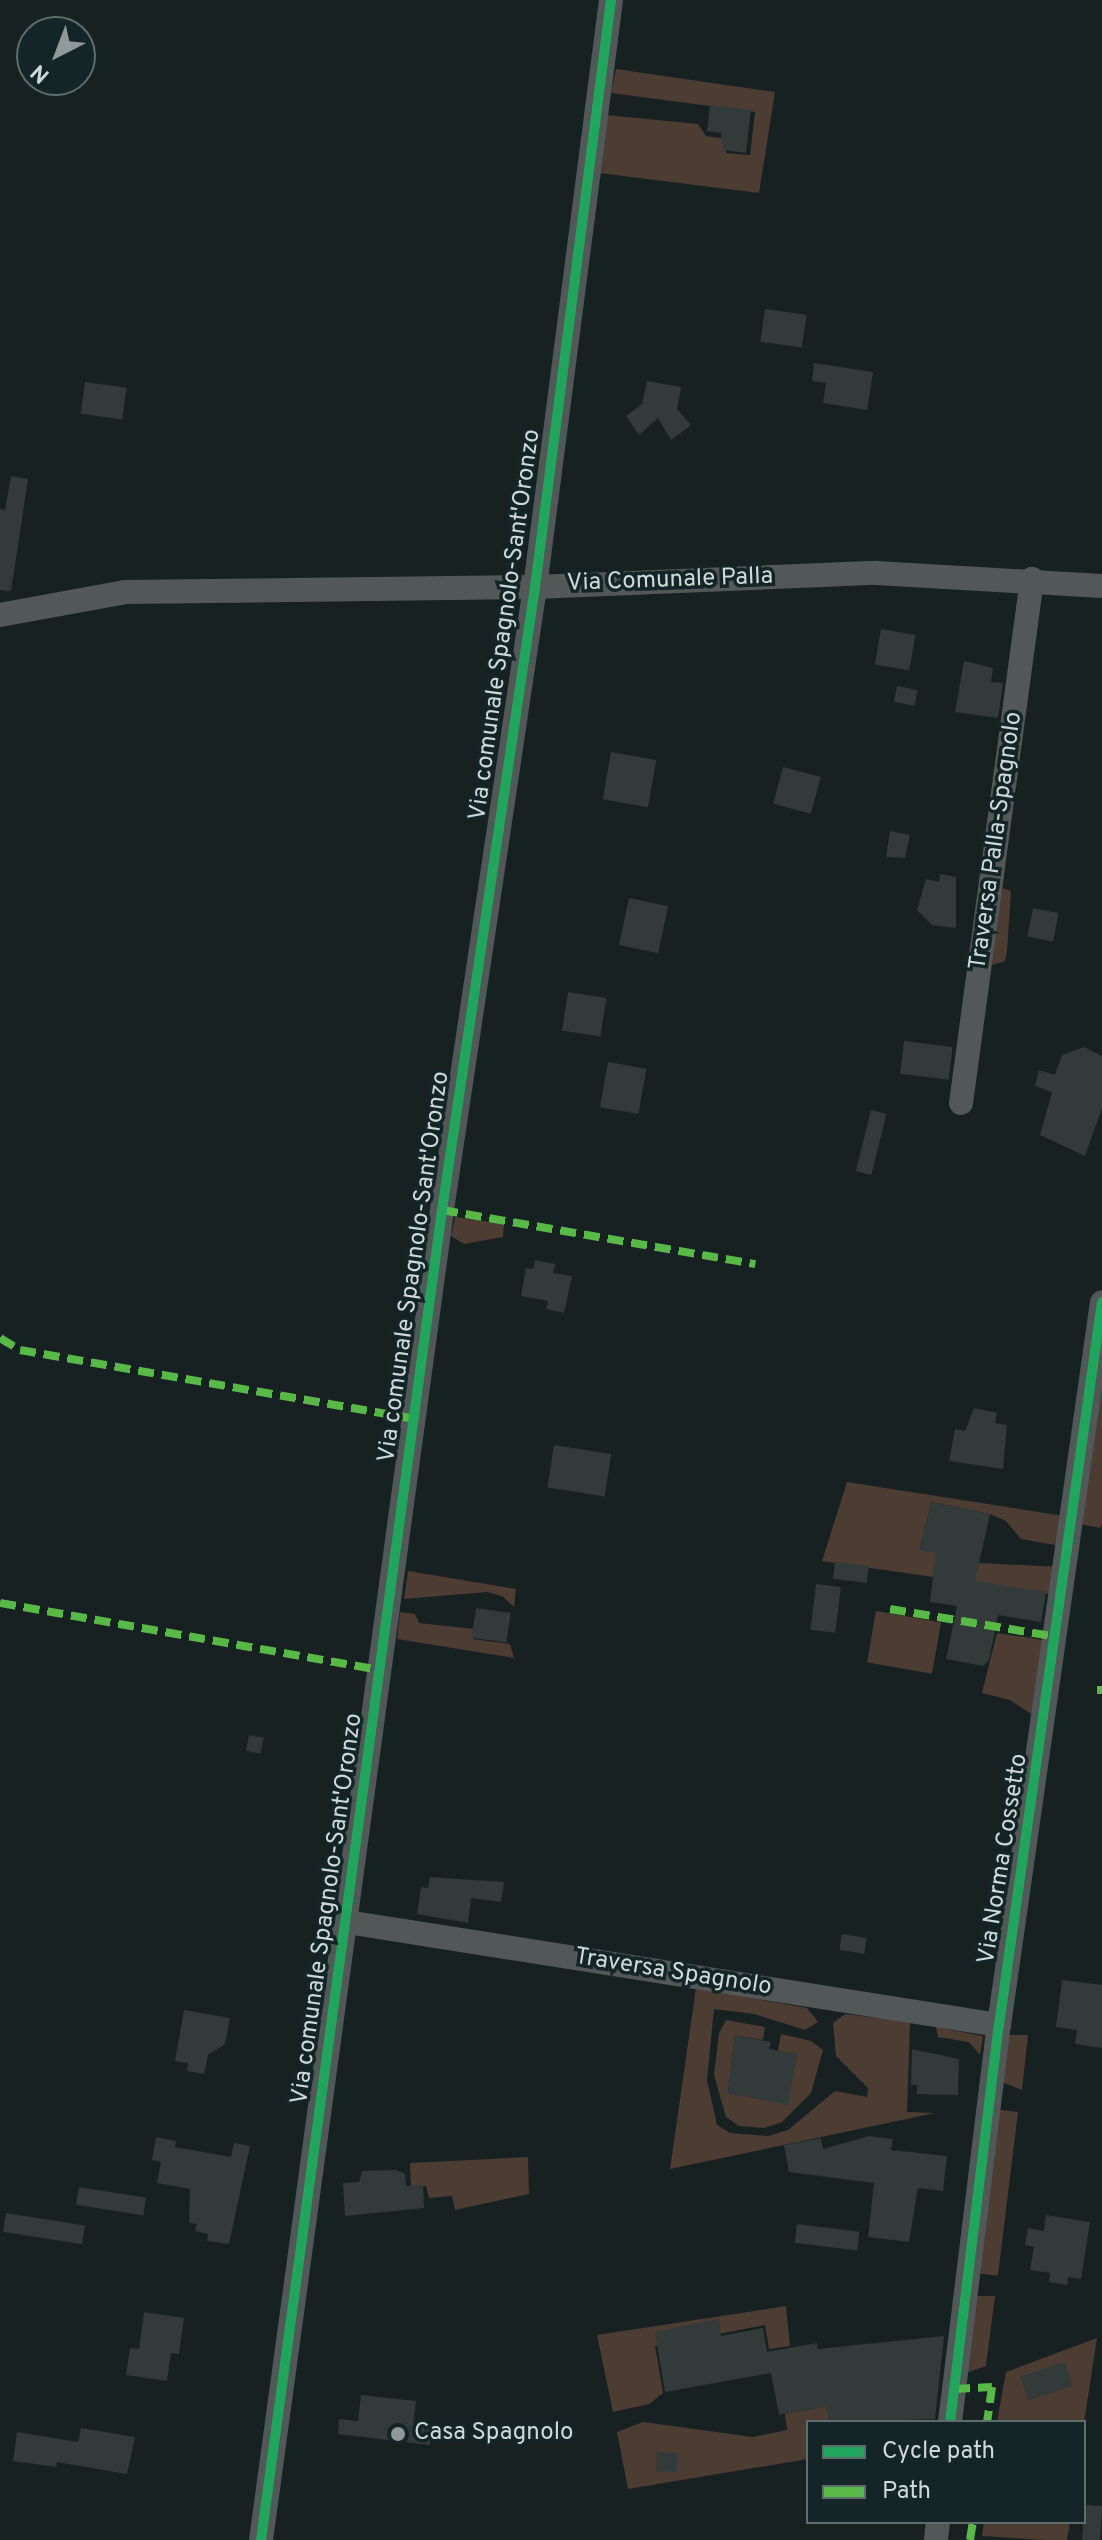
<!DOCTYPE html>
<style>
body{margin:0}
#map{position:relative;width:1102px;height:2540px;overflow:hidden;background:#172122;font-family:Overpass,sans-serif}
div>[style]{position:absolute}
.green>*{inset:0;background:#4d3c32;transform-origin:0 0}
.building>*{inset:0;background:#323a3a;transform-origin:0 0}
.minor>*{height:24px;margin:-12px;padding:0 12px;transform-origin:12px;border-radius:12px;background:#525858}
.quiet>*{height:8px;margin-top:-4px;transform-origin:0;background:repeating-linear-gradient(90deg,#58b947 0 16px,transparent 0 24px)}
.cycleway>*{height:10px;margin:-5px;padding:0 5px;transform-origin:5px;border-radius:5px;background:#20a55d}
.dots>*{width:22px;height:22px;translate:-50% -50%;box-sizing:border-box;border:4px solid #132526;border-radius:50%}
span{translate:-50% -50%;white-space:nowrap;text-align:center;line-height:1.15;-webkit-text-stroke:7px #132526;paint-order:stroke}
.street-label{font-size:24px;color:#cfd9da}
.poi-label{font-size:24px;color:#cfd9da}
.left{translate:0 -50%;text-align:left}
.legend{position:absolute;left:806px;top:2420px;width:280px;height:104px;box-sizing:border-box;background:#132526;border:2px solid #5e6d6e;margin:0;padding:10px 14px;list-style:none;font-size:24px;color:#cfd9da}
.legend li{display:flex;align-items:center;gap:16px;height:40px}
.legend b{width:40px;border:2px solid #5e6d6e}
.north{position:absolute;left:16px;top:16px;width:80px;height:80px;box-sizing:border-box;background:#132526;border:2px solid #5e6d6e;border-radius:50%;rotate:222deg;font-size:22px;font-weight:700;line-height:32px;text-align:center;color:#cfd9da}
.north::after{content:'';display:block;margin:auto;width:28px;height:36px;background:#8f999a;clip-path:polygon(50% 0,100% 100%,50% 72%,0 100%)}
</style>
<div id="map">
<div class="green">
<div style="clip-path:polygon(616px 69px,775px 92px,759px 193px,599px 173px,606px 115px,698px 124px,706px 136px,727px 139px,726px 153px,750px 155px,755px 112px,611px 93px)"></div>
<div style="clip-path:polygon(996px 886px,1011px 891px,1007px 951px,1005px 961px,989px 966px)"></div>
<div style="clip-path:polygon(455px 1217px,504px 1224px,503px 1237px,464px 1244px,451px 1236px)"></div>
<div style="clip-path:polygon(1102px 1354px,1102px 1523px,1101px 1528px,1079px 1524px)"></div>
<div style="clip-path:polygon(847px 1482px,1064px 1516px,1061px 1546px,1021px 1539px,1006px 1521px,990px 1514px,931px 1502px,920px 1549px,979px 1563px,1060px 1567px,1058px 1595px,822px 1561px)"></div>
<div style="clip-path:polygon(408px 1571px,516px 1589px,514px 1607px,502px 1596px,487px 1592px,404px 1599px)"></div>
<div style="left:876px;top:1611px;width:66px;height:52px;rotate:10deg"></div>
<div style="clip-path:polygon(400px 1612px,415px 1614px,419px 1623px,474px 1629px,473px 1639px,510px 1644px,514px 1658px,397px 1639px)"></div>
<div style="clip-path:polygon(997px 1633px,1050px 1641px,1039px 1719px,1010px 1700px,982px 1693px)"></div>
<div style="clip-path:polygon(696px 1988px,807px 2008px,818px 2022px,805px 2030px,754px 2014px,714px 2009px,707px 2080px,717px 2125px,730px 2133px,768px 2136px,788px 2130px,835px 2091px,867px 2097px,868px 2088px,836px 2056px,833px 2023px,845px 2014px,910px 2022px,907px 2112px,935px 2113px,670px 2169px)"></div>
<div style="clip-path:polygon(726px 2020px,765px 2027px,763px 2040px,735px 2035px,728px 2093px,787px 2104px,797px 2055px,778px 2051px,781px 2034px,811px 2041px,823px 2050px,811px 2093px,782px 2122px,764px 2128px,739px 2126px,726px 2117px,714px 2075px,719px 2033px)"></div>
<div style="clip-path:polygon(936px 2027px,983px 2036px,980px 2055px,969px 2042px,938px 2037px)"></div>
<div style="clip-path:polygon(1008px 2035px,1028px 2035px,1022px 2090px,1002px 2082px)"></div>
<div style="left:1018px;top:2112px;width:165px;height:19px;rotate:97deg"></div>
<div style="clip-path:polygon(528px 2157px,529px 2194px,455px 2210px,452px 2196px,429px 2198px,426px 2186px,411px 2187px,410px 2163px)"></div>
<div style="clip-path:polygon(976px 2296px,995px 2296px,986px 2366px,966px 2373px)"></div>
<div style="clip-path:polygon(786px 2306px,790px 2346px,769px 2349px,765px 2325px,655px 2346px,663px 2393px,649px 2404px,613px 2412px,597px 2335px)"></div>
<div style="clip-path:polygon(1097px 2338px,1084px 2423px,997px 2422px,1006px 2372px)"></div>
<div style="clip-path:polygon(827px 2406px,829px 2422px,808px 2422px,808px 2459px,628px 2489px,617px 2432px,643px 2422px,753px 2437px,787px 2430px,785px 2414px)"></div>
<div style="clip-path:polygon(984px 2522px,1070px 2522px,1067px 2540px,1046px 2540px,982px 2536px)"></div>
</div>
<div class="building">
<div style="clip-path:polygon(710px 105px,751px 110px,746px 153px,723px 150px,721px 133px,707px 131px)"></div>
<div style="left:765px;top:309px;width:42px;height:33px;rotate:8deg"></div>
<div style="clip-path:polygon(814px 363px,873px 372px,867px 410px,823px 403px,826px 383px,812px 381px)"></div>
<div style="clip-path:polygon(647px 381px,681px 387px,677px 409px,691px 425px,671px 440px,658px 418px,639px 435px,626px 416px,642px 404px)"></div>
<div style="left:85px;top:382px;width:42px;height:32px;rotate:8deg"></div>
<div style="clip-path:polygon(11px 476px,28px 479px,11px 591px,0 590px,0 509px,5px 510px)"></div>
<div style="left:881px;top:629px;width:35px;height:36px;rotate:10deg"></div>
<div style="clip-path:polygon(964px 661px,993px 668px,991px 682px,1003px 683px,998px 718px,955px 712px)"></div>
<div style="left:897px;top:686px;width:21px;height:16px;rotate:11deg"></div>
<div style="left:611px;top:752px;width:46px;height:48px;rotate:10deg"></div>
<div style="left:783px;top:767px;width:39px;height:38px;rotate:15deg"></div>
<div style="clip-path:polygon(890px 831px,910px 835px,905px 858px,886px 857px)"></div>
<div style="clip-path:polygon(940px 874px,956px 877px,956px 928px,932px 925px,917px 910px,926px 879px,939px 882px)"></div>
<div style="left:629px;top:898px;width:40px;height:48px;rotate:12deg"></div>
<div style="left:1033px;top:908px;width:26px;height:29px;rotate:11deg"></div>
<div style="left:568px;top:992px;width:39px;height:39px;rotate:9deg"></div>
<div style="left:904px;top:1041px;width:49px;height:33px;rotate:7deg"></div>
<div style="clip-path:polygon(1084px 1047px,1102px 1056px,1102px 1108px,1085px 1156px,1040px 1135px,1052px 1092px,1035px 1086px,1039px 1070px,1055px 1075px,1062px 1055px)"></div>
<div style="left:608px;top:1062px;width:39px;height:46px;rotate:10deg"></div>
<div style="left:871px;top:1110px;width:16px;height:63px;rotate:14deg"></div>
<div style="clip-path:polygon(535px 1260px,555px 1264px,553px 1273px,572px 1276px,564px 1313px,546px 1309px,548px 1301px,521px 1296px,526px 1268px,533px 1269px)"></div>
<div style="clip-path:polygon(974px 1408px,997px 1413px,995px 1423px,1007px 1425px,1003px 1469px,949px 1461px,955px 1429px,965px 1431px)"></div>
<div style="left:554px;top:1445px;width:58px;height:43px;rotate:9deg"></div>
<div style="clip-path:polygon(931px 1502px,990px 1514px,975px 1581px,1046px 1592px,1041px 1622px,998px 1615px,989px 1660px,983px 1666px,946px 1659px,957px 1606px,930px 1602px,936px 1553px,920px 1550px)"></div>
<div style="left:835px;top:1562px;width:34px;height:17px;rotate:7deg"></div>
<div style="left:816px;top:1584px;width:25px;height:46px;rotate:7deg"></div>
<div style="left:476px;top:1608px;width:35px;height:30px;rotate:8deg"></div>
<div style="left:249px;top:1735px;width:15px;height:16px;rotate:11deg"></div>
<div style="clip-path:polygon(430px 1877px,504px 1882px,501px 1902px,471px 1898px,468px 1923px,417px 1914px,421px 1887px,428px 1888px)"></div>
<div style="left:842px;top:1934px;width:25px;height:16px;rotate:9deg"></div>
<div style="clip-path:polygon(1062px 1980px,1102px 1985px,1102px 2048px,1075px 2044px,1077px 2030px,1056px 2027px)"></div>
<div style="clip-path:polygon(184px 2010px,230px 2018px,225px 2044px,208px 2055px,204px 2074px,187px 2071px,188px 2063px,175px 2061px)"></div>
<div style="clip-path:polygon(735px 2035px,771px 2042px,769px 2049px,797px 2054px,788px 2105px,728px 2093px)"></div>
<div style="clip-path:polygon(912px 2049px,959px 2059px,958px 2095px,917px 2094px,917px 2085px,911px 2085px)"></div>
<div style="clip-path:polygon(869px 2136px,893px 2139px,891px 2150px,947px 2156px,943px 2191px,918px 2188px,909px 2242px,868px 2237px,874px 2183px,789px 2172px,784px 2145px,821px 2138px,823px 2149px)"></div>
<div style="clip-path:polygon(156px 2137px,176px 2141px,175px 2147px,231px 2157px,234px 2143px,250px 2146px,229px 2244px,207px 2241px,208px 2234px,195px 2231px,197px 2224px,189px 2223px,190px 2189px,157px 2183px,161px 2162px,152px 2160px)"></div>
<div style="clip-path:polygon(396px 2170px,405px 2174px,406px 2186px,423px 2185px,424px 2208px,345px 2216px,343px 2183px,359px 2182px,362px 2171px)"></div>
<div style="left:79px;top:2187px;width:68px;height:18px;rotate:9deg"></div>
<div style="left:6px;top:2213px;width:80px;height:19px;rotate:9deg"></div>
<div style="clip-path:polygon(1046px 2215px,1090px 2222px,1081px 2279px,1068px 2277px,1067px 2285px,1049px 2282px,1050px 2273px,1030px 2270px,1034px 2247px,1025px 2245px,1028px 2228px,1044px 2231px)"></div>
<div style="left:797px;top:2224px;width:63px;height:19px;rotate:7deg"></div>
<div style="clip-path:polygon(144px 2312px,184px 2318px,179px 2354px,171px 2353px,167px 2381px,126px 2375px,130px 2348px,139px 2349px)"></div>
<div style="clip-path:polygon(719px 2319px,721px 2336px,763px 2328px,767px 2352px,817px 2343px,818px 2349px,944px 2336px,935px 2419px,829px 2422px,827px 2406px,779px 2415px,771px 2373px,665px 2392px,655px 2332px)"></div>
<div style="left:1065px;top:2362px;width:25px;height:47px;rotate:72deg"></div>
<div style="clip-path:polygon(361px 2395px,416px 2401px,413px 2425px,432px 2427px,430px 2445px,338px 2434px,339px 2419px,358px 2421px)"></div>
<div style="clip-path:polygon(81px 2428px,135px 2437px,127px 2474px,57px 2462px,56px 2467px,13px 2461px,17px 2432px,78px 2442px)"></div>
<div style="left:657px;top:2452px;width:21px;height:19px;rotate:3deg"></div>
<div style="left:1084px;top:2505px;width:18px;height:35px;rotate:3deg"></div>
</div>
<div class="minor">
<div style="left:0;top:615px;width:127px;rotate:-10.4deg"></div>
<div style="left:125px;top:592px;width:410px;rotate:-0.7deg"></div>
<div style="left:535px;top:587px;width:341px;rotate:-2.4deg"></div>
<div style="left:876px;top:573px;width:226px;rotate:3.3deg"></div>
<div style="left:961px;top:1103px;width:529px;rotate:-82.28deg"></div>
<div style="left:347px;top:1922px;width:660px;rotate:8.98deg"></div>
<div style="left:950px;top:2422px;width:400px;rotate:-83deg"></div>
<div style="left:999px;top:2025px;width:730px;rotate:-81.89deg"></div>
<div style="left:261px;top:2540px;width:1342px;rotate:-82.25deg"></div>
<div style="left:442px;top:1210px;width:630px;rotate:-81.51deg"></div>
<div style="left:535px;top:587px;width:592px;rotate:-82.62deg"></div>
<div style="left:936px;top:2540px;width:18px;rotate:-84deg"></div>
</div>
<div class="quiet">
<div style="left:442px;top:1210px;width:318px;rotate:9.8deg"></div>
<div style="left:0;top:1338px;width:23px;rotate:31deg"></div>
<div style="left:20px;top:1350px;width:400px;rotate:9.9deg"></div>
<div style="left:0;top:1603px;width:387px;rotate:10deg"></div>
<div style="left:890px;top:1609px;width:169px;rotate:9.5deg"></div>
<div style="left:1097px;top:1690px;width:5px"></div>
<div style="left:954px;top:2389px;width:38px;rotate:-3deg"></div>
<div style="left:992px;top:2387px;width:35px;rotate:98deg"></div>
<div style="left:970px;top:2540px;width:18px;rotate:-81deg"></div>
</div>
<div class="cycleway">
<div style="left:950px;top:2422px;width:400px;rotate:-83deg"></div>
<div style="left:999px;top:2025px;width:730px;rotate:-81.89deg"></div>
<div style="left:261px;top:2540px;width:1342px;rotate:-82.25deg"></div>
<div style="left:442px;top:1210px;width:630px;rotate:-81.51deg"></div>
<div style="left:535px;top:587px;width:592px;rotate:-82.62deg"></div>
</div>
<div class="dots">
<div style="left:398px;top:2434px;background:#8f999a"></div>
</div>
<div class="street-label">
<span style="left:670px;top:581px;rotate:-2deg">Via Comunale Palla</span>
<span style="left:506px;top:625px;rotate:-82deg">Via comunale Spagnolo-Sant'Oronzo</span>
<span style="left:997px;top:841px;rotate:-82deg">Traversa Palla-Spagnolo</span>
<span style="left:415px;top:1267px;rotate:-82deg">Via comunale Spagnolo-Sant'Oronzo</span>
<span style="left:1004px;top:1859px;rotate:-81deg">Via Norma Cossetto</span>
<span style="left:328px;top:1909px;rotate:-82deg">Via comunale Spagnolo-Sant'Oronzo</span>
<span style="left:673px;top:1973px;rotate:9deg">Traversa Spagnolo</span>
</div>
<div class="poi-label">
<span class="left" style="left:414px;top:2434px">Casa Spagnolo</span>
</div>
<ul class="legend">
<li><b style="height:10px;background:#20a55d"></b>Cycle path</li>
<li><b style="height:10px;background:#58b947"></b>Path</li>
</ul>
<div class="north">N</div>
</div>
